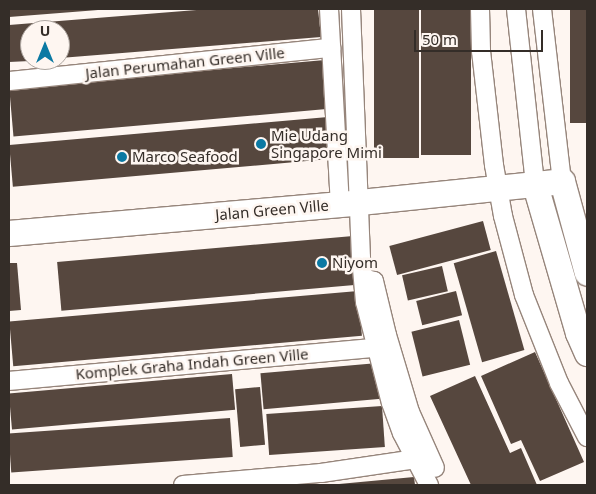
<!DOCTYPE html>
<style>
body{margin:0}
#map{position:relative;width:596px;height:494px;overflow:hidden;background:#fef6f1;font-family:"Noto Sans",sans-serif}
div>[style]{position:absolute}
.building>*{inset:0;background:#56473e;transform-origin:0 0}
.roads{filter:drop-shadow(1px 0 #96857b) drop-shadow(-1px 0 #96857b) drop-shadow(0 1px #96857b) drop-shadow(0 -1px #96857b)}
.street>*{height:18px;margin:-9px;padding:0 9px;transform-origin:9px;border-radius:9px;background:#fff}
.secondary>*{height:25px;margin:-12.5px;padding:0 12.5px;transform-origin:12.5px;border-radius:12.5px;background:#fff}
.dots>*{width:14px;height:14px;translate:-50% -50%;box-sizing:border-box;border:2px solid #fef6f1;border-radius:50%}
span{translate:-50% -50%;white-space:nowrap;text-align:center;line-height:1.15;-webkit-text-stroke:5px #fef6f1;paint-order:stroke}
.street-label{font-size:15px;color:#342d28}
.poi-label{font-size:15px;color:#342d28}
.left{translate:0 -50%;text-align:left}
.frame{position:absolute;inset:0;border:10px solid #342d28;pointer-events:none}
.north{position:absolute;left:20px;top:20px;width:50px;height:50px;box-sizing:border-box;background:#fef6f1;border:1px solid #ada6a1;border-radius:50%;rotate:0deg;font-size:14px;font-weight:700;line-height:20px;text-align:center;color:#342d28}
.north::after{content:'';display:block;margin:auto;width:18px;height:22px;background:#0b79a3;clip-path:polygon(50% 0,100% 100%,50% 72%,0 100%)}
.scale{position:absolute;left:414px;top:30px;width:129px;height:22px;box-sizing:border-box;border:2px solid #342d28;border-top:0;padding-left:6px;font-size:15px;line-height:18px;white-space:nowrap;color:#342d28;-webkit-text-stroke:4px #fef6f1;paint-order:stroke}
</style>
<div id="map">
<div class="building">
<div style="clip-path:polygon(9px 9px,98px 9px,98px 10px,9px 17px)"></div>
<div style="clip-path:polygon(209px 9px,318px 9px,321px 37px,60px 58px,60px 30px,30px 30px,30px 61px,9px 62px,9px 25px)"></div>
<div style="left:374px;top:9px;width:45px;height:149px"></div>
<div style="left:421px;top:9px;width:50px;height:146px"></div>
<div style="left:570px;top:9px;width:17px;height:114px"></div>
<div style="left:325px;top:60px;width:49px;height:317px;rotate:85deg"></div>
<div style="left:328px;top:117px;width:42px;height:320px;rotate:85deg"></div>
<div style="left:483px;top:221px;width:30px;height:97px;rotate:75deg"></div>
<div style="left:353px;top:236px;width:49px;height:297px;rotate:85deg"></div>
<div style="left:496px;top:251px;width:103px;height:44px;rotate:74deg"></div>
<div style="clip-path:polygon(9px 263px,17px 263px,21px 310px,9px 311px)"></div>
<div style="left:442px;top:266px;width:26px;height:41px;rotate:77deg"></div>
<div style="left:358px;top:291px;width:45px;height:350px;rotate:85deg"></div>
<div style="left:456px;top:291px;width:25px;height:41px;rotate:76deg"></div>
<div style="left:459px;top:320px;width:46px;height:49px;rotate:76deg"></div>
<div style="clip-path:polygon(535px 352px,584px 462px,540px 481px,521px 440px,511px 444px,481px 376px)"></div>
<div style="left:378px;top:363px;width:36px;height:118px;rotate:85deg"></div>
<div style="left:232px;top:374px;width:36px;height:224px;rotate:85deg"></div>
<div style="clip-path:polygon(475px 376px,510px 453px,521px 448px,537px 485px,471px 485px,430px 396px)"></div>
<div style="left:260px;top:387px;width:58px;height:25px;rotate:85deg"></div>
<div style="left:382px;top:406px;width:41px;height:116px;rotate:86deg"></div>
<div style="left:230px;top:418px;width:39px;height:222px;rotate:86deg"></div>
<div style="clip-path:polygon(414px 477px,415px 485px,339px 485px,339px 484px)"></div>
</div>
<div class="roads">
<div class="street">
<div style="left:329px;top:9px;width:195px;rotate:86.8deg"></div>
<div style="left:351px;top:9px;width:249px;rotate:87.7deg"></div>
<div style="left:361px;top:258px;width:44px;rotate:84.8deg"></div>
<div style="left:365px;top:302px;width:104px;rotate:75.6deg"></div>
<div style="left:391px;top:403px;width:32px;rotate:70deg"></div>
<div style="left:402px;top:433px;width:59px;rotate:62.6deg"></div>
<div style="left:480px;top:9px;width:42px;rotate:88.6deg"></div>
<div style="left:481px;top:51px;width:115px;rotate:83.5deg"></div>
<div style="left:494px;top:165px;width:52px;rotate:80deg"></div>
<div style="left:503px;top:216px;width:82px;rotate:75.1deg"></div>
<div style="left:524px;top:295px;width:95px;rotate:68.3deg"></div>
<div style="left:559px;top:383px;width:61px;rotate:62.6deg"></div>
<div style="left:516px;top:9px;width:177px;rotate:83.8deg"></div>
<div style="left:542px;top:9px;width:173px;rotate:83.4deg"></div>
<div style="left:9px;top:81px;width:324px;rotate:-5.9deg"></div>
<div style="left:363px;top:278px;width:11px;rotate:15deg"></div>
<div style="left:374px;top:281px;width:56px;rotate:76.5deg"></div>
<div style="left:387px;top:335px;width:80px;rotate:73.4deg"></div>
<div style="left:410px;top:412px;width:61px;rotate:65.9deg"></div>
<div style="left:9px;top:381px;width:367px;rotate:-5.2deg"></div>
<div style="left:183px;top:485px;width:139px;rotate:-5deg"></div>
<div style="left:321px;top:473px;width:96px;rotate:-8.4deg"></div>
</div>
<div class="secondary">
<div style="left:535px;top:185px;width:154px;rotate:73.8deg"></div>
<div style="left:578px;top:333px;width:22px;rotate:66deg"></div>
<div style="left:9px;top:233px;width:352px;rotate:-5deg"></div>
<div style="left:360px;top:202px;width:203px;rotate:-5.9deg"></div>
<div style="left:562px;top:181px;width:95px;rotate:74.8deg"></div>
</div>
</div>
<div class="dots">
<div style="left:261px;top:144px;background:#0b79a3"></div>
<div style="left:122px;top:157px;background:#0b79a3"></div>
<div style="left:322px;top:263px;background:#0b79a3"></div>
</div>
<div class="street-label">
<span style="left:185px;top:63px;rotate:-6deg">Jalan Perumahan Green Ville</span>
<span style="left:272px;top:210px;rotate:-5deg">Jalan Green Ville</span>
<span style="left:192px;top:364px;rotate:-5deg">Komplek Graha Indah Green Ville</span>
</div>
<div class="poi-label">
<span class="left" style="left:271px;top:144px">Mie Udang<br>Singapore Mimi</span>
<span class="left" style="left:132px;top:157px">Marco Seafood</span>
<span class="left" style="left:332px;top:263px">Niyom</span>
</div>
<div class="frame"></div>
<div class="north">U</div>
<div class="scale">50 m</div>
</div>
